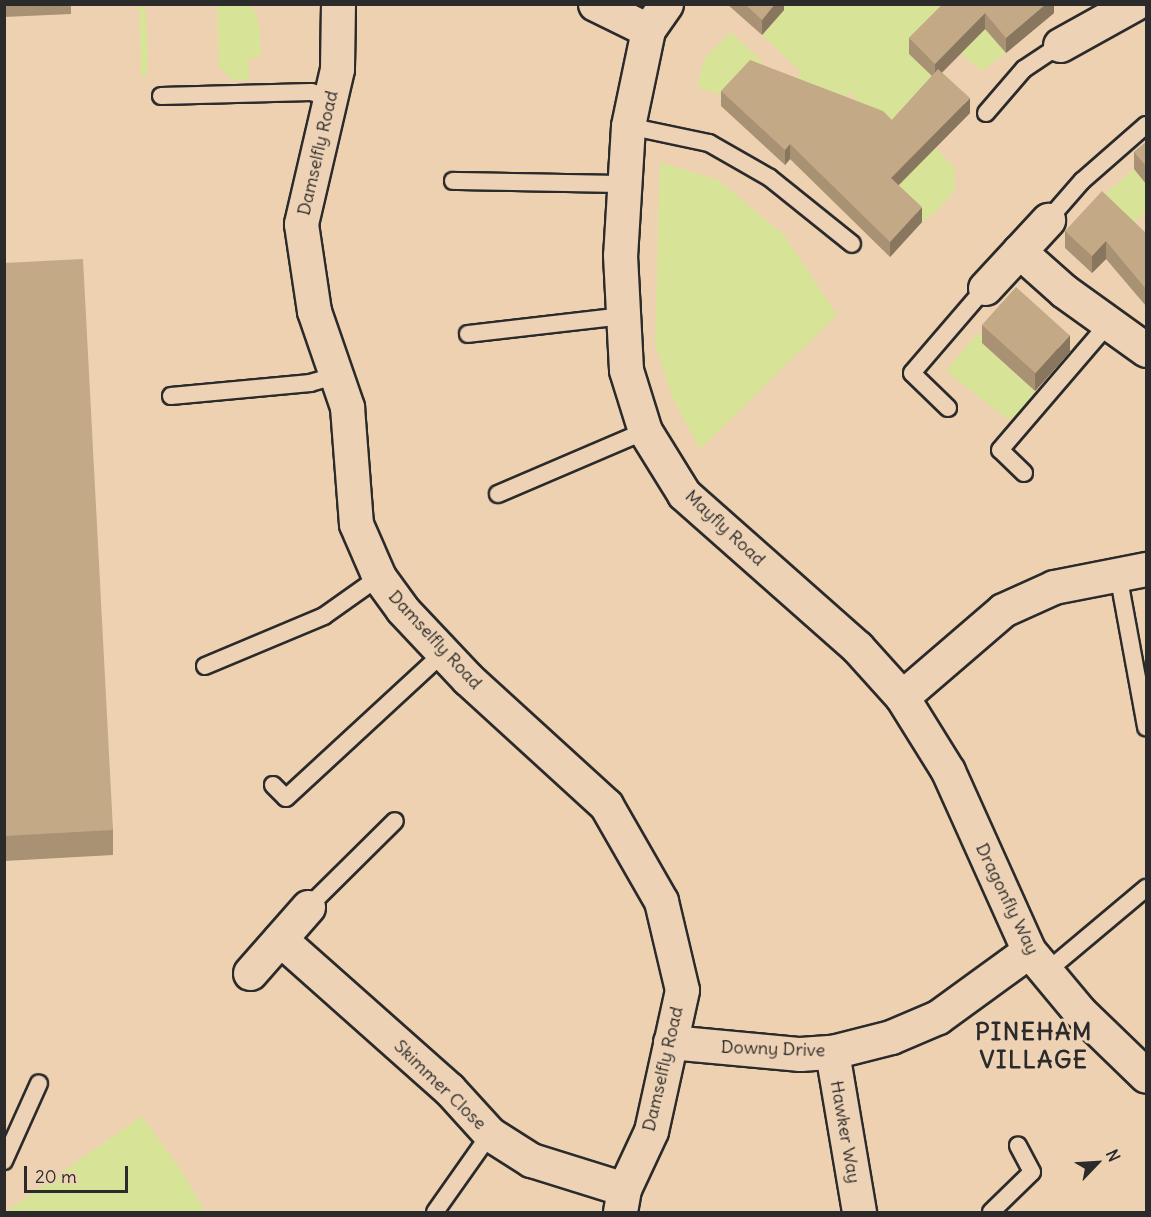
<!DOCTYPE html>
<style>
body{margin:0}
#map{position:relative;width:1151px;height:1217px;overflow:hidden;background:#eed1b1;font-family:Delius,sans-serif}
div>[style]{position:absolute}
.green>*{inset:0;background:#d7e497}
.roads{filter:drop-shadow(2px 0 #2b2b2b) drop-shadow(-2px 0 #2b2b2b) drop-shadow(0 2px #2b2b2b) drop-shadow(0 -2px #2b2b2b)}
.lane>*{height:16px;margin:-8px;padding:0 8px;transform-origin:8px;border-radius:8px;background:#eed2b5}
.street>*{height:33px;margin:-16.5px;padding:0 16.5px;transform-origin:16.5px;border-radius:16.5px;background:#eed2b5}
.wall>*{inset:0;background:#a99173}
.shaded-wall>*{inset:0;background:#89765e}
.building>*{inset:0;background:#c4a986;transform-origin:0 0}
span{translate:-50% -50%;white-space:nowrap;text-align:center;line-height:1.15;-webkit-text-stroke:6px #eed2b5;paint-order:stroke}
.street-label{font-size:18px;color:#2b2b2b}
.district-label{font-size:24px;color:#2b2b2b;font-weight:700;letter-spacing:1.5px}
.frame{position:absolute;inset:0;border:6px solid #2b2b2b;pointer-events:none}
.north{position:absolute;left:1067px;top:1133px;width:60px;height:60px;-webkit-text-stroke:4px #eed2b5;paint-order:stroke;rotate:65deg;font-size:16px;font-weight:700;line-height:24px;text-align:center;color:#2b2b2b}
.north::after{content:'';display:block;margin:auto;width:21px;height:27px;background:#2b2b2b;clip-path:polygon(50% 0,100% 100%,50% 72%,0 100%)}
.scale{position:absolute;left:24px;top:1166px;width:104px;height:27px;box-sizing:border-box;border:3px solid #2b2b2b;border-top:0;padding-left:8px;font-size:18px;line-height:21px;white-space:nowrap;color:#2b2b2b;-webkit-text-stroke:4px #eed2b5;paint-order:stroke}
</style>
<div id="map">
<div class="green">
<div style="clip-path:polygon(1007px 4px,990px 34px,1006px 53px,982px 71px,933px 30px,935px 79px,907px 118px,954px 167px,955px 189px,940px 208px,922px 222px,889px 192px,874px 117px,849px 92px,825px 115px,767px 109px,801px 72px,762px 35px,784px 10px,778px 5px)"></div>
<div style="clip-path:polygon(139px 5px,145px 5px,148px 50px,147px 75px,141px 76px)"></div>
<div style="clip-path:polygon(217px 5px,251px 5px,259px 22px,261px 57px,249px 58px,249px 80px,234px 81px,219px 67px)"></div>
<div style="clip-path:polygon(731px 32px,762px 61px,725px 96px,697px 87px,705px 58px)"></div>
<div style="clip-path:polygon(660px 162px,718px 180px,784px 235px,837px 315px,700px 449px,672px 397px,655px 343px)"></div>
<div style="clip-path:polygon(1134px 169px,1146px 184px,1146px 211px,1129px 228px,1095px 202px)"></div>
<div style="clip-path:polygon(978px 333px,985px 339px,982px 343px,1035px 391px,1018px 416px,1007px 419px,946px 371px)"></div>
<div style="clip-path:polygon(142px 1116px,183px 1173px,205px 1212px,5px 1212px)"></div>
</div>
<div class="roads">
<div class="lane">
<div style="left:161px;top:96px;width:150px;rotate:-1.5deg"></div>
<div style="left:311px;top:92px;width:22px;rotate:16deg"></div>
<div style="left:986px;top:113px;width:58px;rotate:-49.2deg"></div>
<div style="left:1024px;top:69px;width:43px;rotate:-33.7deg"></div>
<div style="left:628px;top:126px;width:83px;rotate:11.9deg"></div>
<div style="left:709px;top:143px;width:70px;rotate:29.8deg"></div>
<div style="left:770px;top:178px;width:105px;rotate:38.8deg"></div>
<div style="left:453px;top:181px;width:172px;rotate:1deg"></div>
<div style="left:1048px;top:220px;width:52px;rotate:-48.9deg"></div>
<div style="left:1082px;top:181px;width:85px;rotate:-41.2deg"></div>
<div style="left:468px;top:334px;width:157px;rotate:-6.6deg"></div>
<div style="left:171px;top:396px;width:140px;rotate:-5.3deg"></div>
<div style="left:310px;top:383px;width:29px;rotate:-16deg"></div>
<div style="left:948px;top:408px;width:50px;rotate:-135.8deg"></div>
<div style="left:912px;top:373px;width:112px;rotate:-49.3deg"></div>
<div style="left:1024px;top:473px;width:33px;rotate:-136deg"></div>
<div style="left:1000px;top:450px;width:165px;rotate:-49.4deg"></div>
<div style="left:498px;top:494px;width:160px;rotate:-23.2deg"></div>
<div style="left:1118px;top:574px;width:156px;rotate:79.6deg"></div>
<div style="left:205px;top:666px;width:129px;rotate:-22.8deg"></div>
<div style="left:324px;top:616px;width:67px;rotate:-35.3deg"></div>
<div style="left:273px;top:785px;width:18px;rotate:45deg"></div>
<div style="left:286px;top:798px;width:214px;rotate:-42.7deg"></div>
<div style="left:308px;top:907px;width:122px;rotate:-44.7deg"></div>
<div style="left:1046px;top:972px;width:131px;rotate:-40deg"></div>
<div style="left:4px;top:1161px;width:85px;rotate:-65.8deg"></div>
<div style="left:435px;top:1212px;width:95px;rotate:-54.8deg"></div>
<div style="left:991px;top:1212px;width:57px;rotate:-44.3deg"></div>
<div style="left:1032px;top:1172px;width:30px;rotate:-118deg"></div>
</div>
<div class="street">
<div style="left:338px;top:4px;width:65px;rotate:90.9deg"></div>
<div style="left:337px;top:69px;width:159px;rotate:103.1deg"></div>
<div style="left:301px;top:224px;width:88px;rotate:81.5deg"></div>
<div style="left:314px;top:311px;width:102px;rotate:71deg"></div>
<div style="left:347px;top:407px;width:117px;rotate:85.6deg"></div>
<div style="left:356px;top:524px;width:58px;rotate:66.5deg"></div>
<div style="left:379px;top:577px;width:39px;rotate:54deg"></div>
<div style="left:402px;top:609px;width:96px;rotate:46.7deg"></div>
<div style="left:468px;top:679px;width:187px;rotate:42.4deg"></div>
<div style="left:606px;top:805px;width:111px;rotate:60.2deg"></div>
<div style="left:661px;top:901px;width:91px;rotate:76.7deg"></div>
<div style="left:682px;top:990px;width:144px;rotate:102.4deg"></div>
<div style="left:651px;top:1131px;width:64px;rotate:115deg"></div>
<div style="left:624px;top:1189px;width:23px;rotate:100deg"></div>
<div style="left:595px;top:4px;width:59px;rotate:26.1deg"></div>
<div style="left:666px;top:4px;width:32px;rotate:125deg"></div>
<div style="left:648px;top:30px;width:98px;rotate:101.8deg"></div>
<div style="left:628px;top:126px;width:129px;rotate:93.5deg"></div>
<div style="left:620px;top:255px;width:115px;rotate:87deg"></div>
<div style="left:626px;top:370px;width:64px;rotate:72.7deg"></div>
<div style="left:645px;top:431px;width:74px;rotate:58.2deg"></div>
<div style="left:684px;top:494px;width:231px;rotate:41.5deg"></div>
<div style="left:857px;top:647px;width:67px;rotate:48deg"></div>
<div style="left:902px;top:697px;width:87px;rotate:58.1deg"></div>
<div style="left:948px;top:771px;width:197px;rotate:65.8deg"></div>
<div style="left:1029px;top:951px;width:78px;rotate:50.2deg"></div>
<div style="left:1079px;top:1011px;width:93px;rotate:44.1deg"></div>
<div style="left:1060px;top:45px;width:85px;rotate:-29deg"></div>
<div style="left:1019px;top:251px;width:60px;rotate:41.6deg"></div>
<div style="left:1064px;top:291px;width:101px;rotate:35.7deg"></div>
<div style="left:985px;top:288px;width:93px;rotate:-47.2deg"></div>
<div style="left:902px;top:697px;width:133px;rotate:-40.7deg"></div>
<div style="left:1003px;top:610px;width:56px;rotate:-24.3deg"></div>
<div style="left:1054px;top:587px;width:94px;rotate:-11.1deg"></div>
<div style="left:280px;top:939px;width:226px;rotate:41.6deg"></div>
<div style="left:449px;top:1089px;width:61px;rotate:47.7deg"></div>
<div style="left:490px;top:1134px;width:49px;rotate:32.4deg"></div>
<div style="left:531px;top:1160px;width:97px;rotate:17.3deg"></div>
<div style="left:250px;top:973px;width:88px;rotate:-48.7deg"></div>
<div style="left:670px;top:1042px;width:131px;rotate:5.3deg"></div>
<div style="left:800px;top:1054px;width:32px;rotate:-4deg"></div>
<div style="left:832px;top:1052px;width:61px;rotate:-14.3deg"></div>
<div style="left:891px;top:1037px;width:51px;rotate:-23.1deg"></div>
<div style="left:938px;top:1017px;width:112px;rotate:-36deg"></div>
<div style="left:832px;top:1052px;width:162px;rotate:80.4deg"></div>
</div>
</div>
<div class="wall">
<div style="clip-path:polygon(4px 4px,71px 4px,71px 14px,4px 17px)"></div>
<div style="clip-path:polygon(727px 4px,784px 4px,784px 10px,762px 35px)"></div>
<div style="clip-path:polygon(943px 4px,1054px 4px,1054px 13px,1006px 53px,985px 29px,942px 73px,970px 113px,898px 185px,922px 222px,890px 257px,790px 159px,785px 165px,721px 106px,721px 91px,892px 120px,932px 76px,909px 54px,909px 38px)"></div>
<div style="clip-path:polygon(1146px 142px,1146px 184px,1134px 169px,1134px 152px)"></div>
<div style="clip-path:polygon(1065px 231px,1146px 233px,1146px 306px,1106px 259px,1092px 273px,1065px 248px)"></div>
<div style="clip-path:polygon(4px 263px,113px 830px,113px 855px,4px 861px)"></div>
<div style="clip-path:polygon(982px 325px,1070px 352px,1035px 391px,982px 343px)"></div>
</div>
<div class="shaded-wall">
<div style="clip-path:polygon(775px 4px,784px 4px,784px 10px,762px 35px,762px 20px)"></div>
<div style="clip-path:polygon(1046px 4px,1054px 4px,1054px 13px,1006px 53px,1006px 38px)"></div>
<div style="clip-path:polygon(985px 13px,985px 29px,935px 79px,935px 64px)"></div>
<div style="clip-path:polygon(970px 98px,970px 113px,891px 193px,891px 178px)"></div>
<div style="clip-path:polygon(790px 144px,790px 159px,785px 165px,785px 150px)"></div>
<div style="clip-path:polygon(922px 207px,922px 222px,890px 257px,890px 242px)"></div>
<div style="clip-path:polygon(1106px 241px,1106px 259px,1092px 273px,1092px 256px)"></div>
<div style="clip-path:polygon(1070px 335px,1070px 352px,1035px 391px,1035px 374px)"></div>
</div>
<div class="building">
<div style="clip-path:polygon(745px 4px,775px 4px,762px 20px)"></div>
<div style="clip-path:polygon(943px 4px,1046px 4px,1006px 38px,985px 13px,935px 64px,909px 38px)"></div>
<div style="clip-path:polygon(750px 60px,883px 111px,892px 120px,938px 69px,970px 98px,891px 178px,922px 207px,890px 242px,790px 144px,785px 150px,721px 91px)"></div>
<div style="clip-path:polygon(1146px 142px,1146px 166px,1134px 152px)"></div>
<div style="clip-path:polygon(1102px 191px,1146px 233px,1146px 289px,1106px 241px,1092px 256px,1065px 231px)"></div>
<div style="clip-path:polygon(83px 259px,113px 830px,4px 836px,4px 263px)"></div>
<div style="left:1016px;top:287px;width:72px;height:51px;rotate:42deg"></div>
</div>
<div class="street-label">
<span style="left:318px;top:153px;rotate:-77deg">Damselfly Road</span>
<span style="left:725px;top:528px;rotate:43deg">Mayfly Road</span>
<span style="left:435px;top:640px;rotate:47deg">Damselfly Road</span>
<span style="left:1007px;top:899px;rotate:64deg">Dragonfly Way</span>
<span style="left:773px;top:1049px;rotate:2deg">Downy Drive</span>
<span style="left:663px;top:1069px;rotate:-77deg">Damselfly Road</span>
<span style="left:440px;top:1085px;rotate:44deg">Skimmer Close</span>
<span style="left:845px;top:1132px;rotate:80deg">Hawker Way</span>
</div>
<div class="district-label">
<span style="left:1034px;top:1046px">PINEHAM<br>VILLAGE</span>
</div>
<div class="frame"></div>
<div class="north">N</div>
<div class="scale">20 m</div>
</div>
